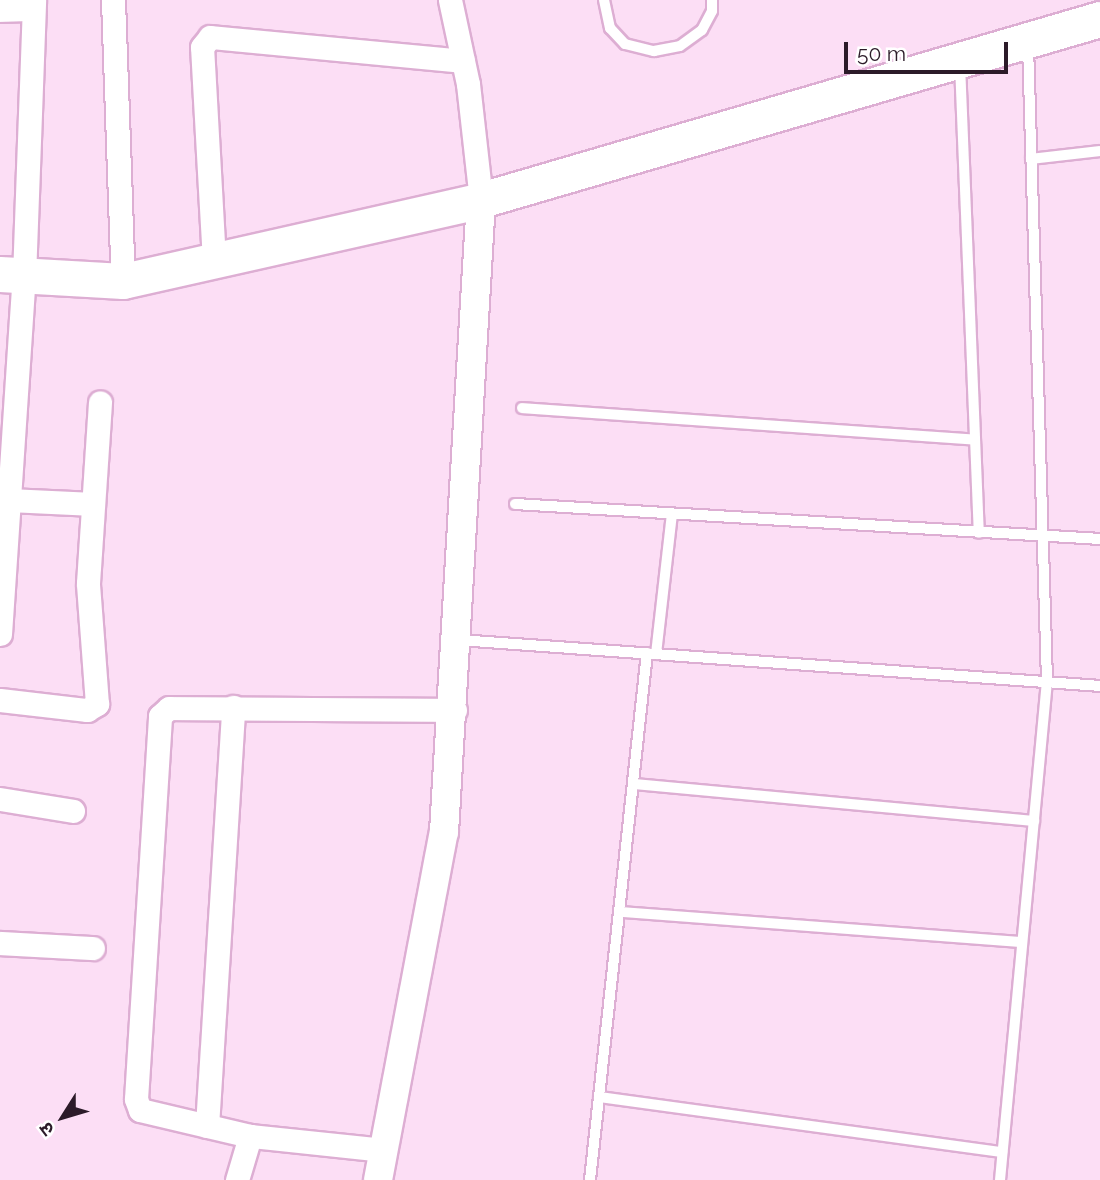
<!DOCTYPE html>
<meta charset="utf-8">
<style>
body{margin:0}
#map{position:relative;width:1100px;height:1180px;overflow:hidden;background:#fcdef5;font-family:Raleway,"Noto Sans Devanagari",sans-serif}
div>[style]{position:absolute}
.roads{filter:drop-shadow(2px 0 #ddaed3) drop-shadow(-2px 0 #ddaed3) drop-shadow(0 2px #ddaed3) drop-shadow(0 -2px #ddaed3)}
.service>*{height:10px;margin:-5px;padding:0 5px;transform-origin:5px;border-radius:5px;background:#fff}
.minor>*{height:23px;margin:-11.5px;padding:0 11.5px;transform-origin:11.5px;border-radius:11.5px;background:#fff}
.tertiary>*{height:28px;margin:-14px;padding:0 14px;transform-origin:14px;border-radius:14px;background:#fff}
.primary>*{height:35px;margin:-17.5px;padding:0 17.5px;transform-origin:17.5px;border-radius:17.5px;background:#fff}
span{translate:-50% -50%;white-space:nowrap;text-align:center;line-height:1.15;-webkit-text-stroke:5px #fff;paint-order:stroke}
.north{position:absolute;left:28px;top:1082px;width:70px;height:70px;-webkit-text-stroke:5px #fff;paint-order:stroke;rotate:233deg;font-size:19px;font-weight:700;line-height:28px;text-align:center;color:#2c1b29}
.north::after{content:'';display:block;margin:auto;width:24px;height:32px;background:#2c1b29;clip-path:polygon(50% 0,100% 100%,50% 72%,0 100%)}
.scale{position:absolute;left:844px;top:42px;width:164px;height:32px;box-sizing:border-box;border:4px solid #2c1b29;border-top:0;padding-left:9px;font-size:21px;line-height:24px;white-space:nowrap;color:#2c1b29;-webkit-text-stroke:5px #fff;paint-order:stroke}
</style>
<div id="map">
<div class="roads">
<div class="service">
<div style="left:604px;top:0;width:29px;rotate:78deg"></div>
<div style="left:610px;top:28px;width:22px;rotate:47deg"></div>
<div style="left:625px;top:44px;width:30px;rotate:14deg"></div>
<div style="left:654px;top:51px;width:26px;rotate:-11deg"></div>
<div style="left:680px;top:46px;width:27px;rotate:-36deg"></div>
<div style="left:702px;top:30px;width:21px;rotate:-62deg"></div>
<div style="left:712px;top:11px;width:11px;rotate:-90deg"></div>
<div style="left:960px;top:64px;width:469px;rotate:87.7deg"></div>
<div style="left:1031px;top:159px;width:69px;rotate:-6.6deg"></div>
<div style="left:522px;top:408px;width:454px;rotate:4deg"></div>
<div style="left:515px;top:504px;width:586px;rotate:3.42deg"></div>
<div style="left:459px;top:640px;width:643px;rotate:4.1deg"></div>
<div style="left:656px;top:654px;width:141px;rotate:-83.5deg"></div>
<div style="left:634px;top:784px;width:402px;rotate:5.3deg"></div>
<div style="left:622px;top:912px;width:401px;rotate:4.3deg"></div>
<div style="left:599px;top:1097px;width:407px;rotate:7.8deg"></div>
<div style="left:590px;top:1180px;width:530px;rotate:-83.83deg"></div>
<div style="left:1000px;top:1180px;width:501px;rotate:-84.62deg"></div>
<div style="left:1047px;top:681px;width:637px;rotate:-91.71deg"></div>
</div>
<div class="minor">
<div style="left:113px;top:0;width:281px;rotate:88deg"></div>
<div style="left:450px;top:0;width:86px;rotate:77.9deg"></div>
<div style="left:468px;top:84px;width:117px;rotate:83.6deg"></div>
<div style="left:0;top:10px;width:33px;rotate:-2deg"></div>
<div style="left:214px;top:261px;width:214px;rotate:-93.2deg"></div>
<div style="left:202px;top:47px;width:13px;rotate:-51deg"></div>
<div style="left:210px;top:37px;width:254px;rotate:5.4deg"></div>
<div style="left:9px;top:500px;width:84px;rotate:2.7deg"></div>
<div style="left:0;top:634px;width:358px;rotate:-86.2deg"></div>
<div style="left:24px;top:277px;width:277px;rotate:-87.9deg"></div>
<div style="left:0;top:700px;width:88px;rotate:6.6deg"></div>
<div style="left:87px;top:710px;width:12px;rotate:-31deg"></div>
<div style="left:97px;top:704px;width:121px;rotate:-94.3deg"></div>
<div style="left:88px;top:583px;width:181px;rotate:-86.2deg"></div>
<div style="left:0;top:799px;width:74px;rotate:9.3deg"></div>
<div style="left:0;top:943px;width:93px;rotate:3.1deg"></div>
<div style="left:207px;top:1126px;width:420px;rotate:-86.4deg"></div>
<div style="left:384px;top:1150px;width:135px;rotate:-174deg"></div>
<div style="left:250px;top:1136px;width:113px;rotate:-166.7deg"></div>
<div style="left:140px;top:1110px;width:12px;rotate:-110deg"></div>
<div style="left:136px;top:1099px;width:384px;rotate:-86.4deg"></div>
<div style="left:160px;top:716px;width:12px;rotate:-42deg"></div>
<div style="left:169px;top:708px;width:286px;rotate:0.4deg"></div>
<div style="left:237px;top:1180px;width:46px;rotate:-73.5deg"></div>
</div>
<div class="tertiary">
<div style="left:378px;top:1180px;width:354px;rotate:-79.3deg"></div>
<div style="left:444px;top:832px;width:633px;rotate:-86.65deg"></div>
</div>
<div class="primary">
<div style="left:0;top:274px;width:123px;rotate:3.3deg"></div>
<div style="left:123px;top:281px;width:367px;rotate:-12.7deg"></div>
<div style="left:481px;top:200px;width:645px;rotate:-16.3deg"></div>
</div>
</div>
<div class="north">उ</div>
<div class="scale">50 m</div>
</div>
